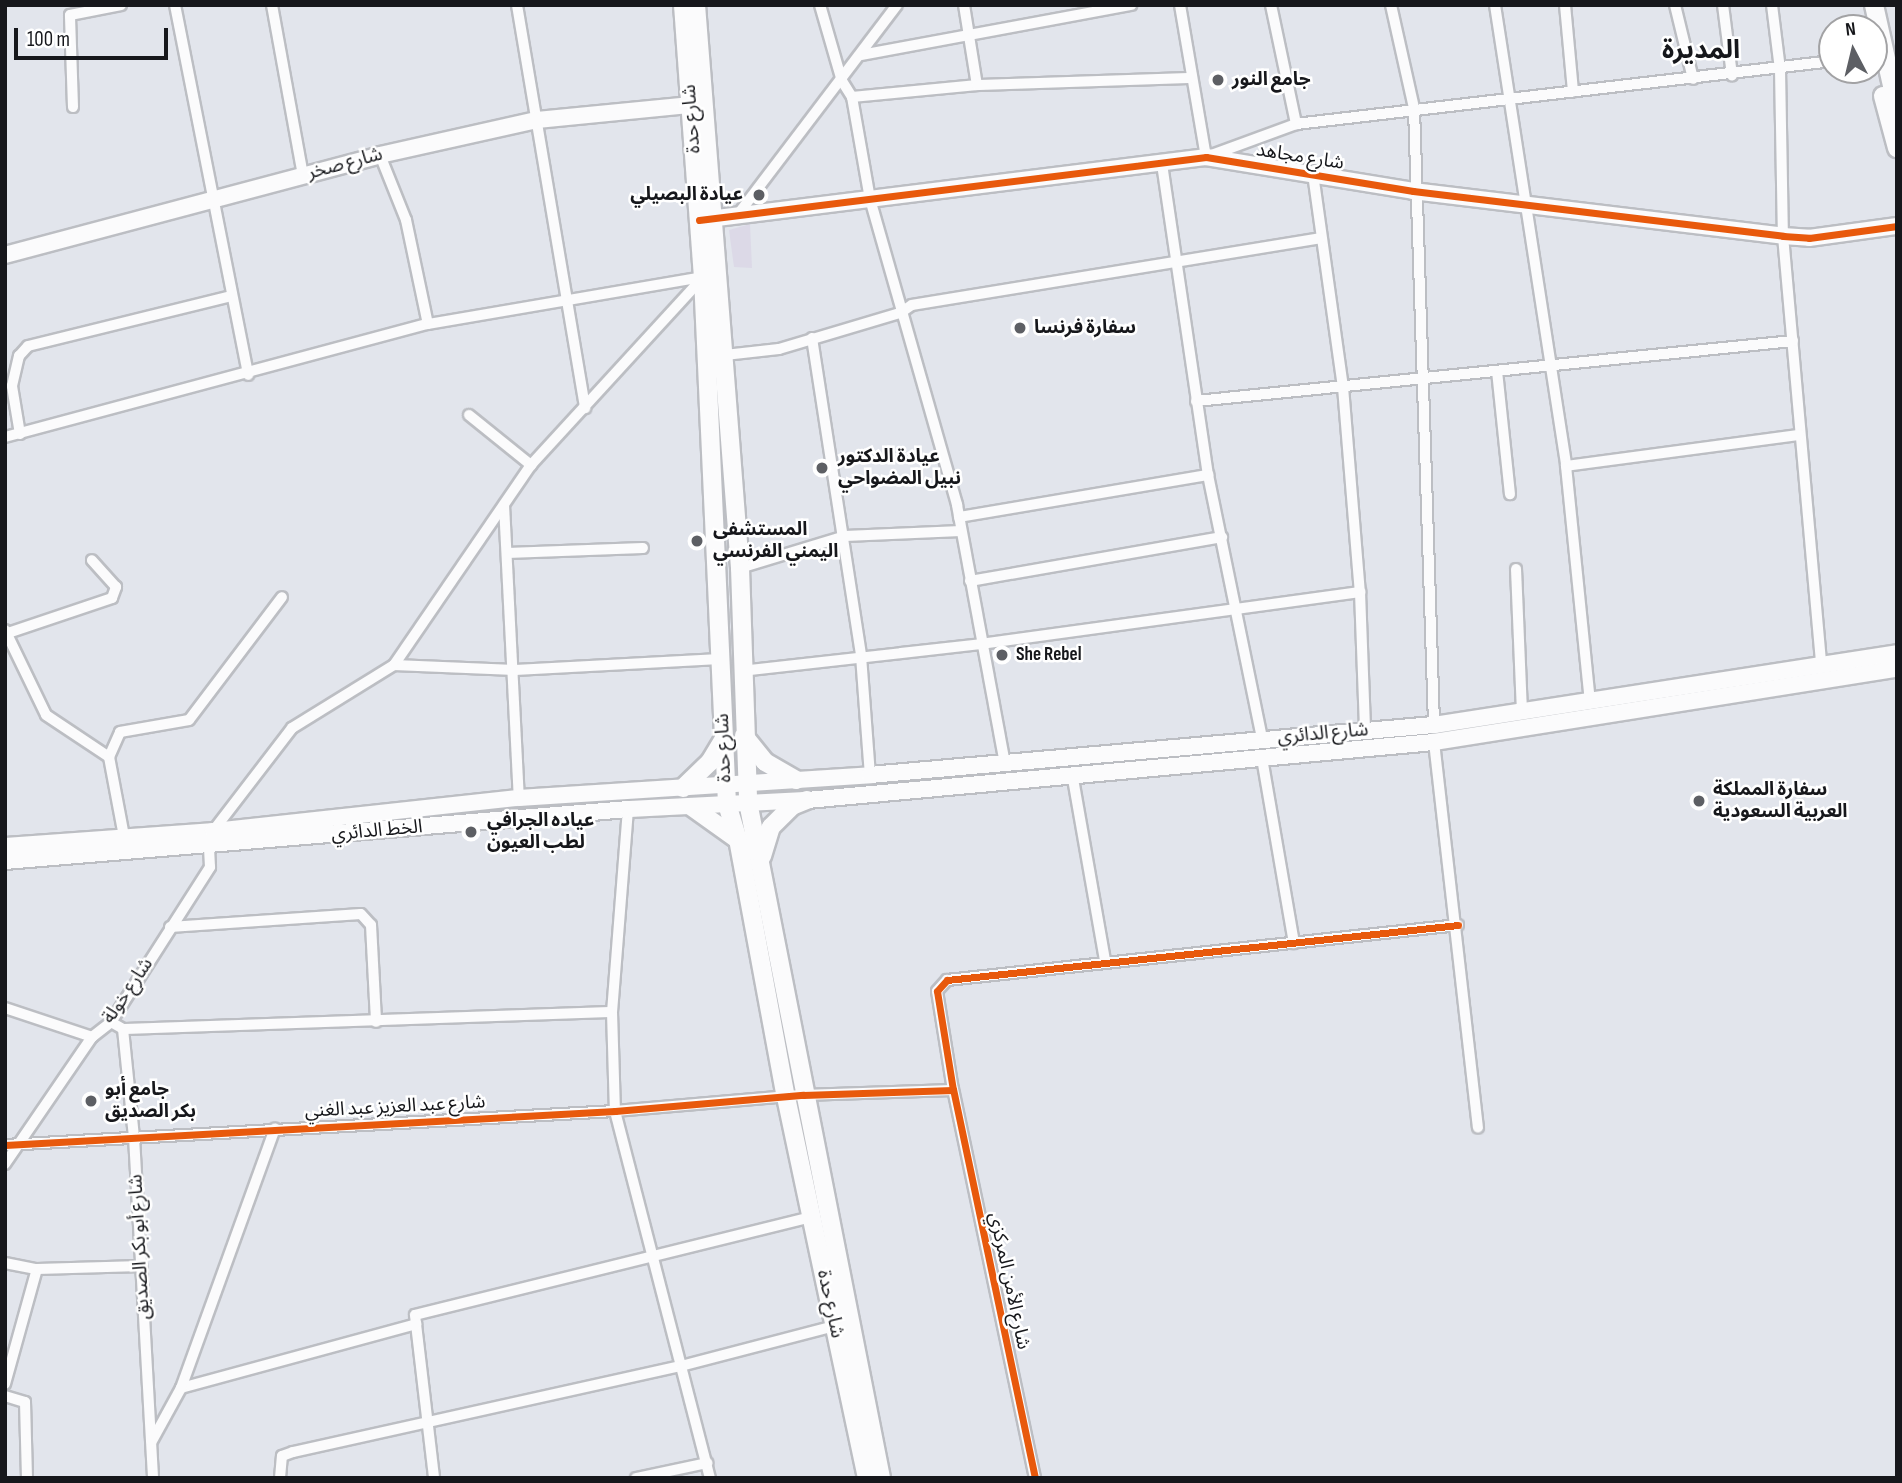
<!DOCTYPE html>
<meta charset="utf-8">
<style>
body{margin:0}
#map{position:relative;width:1902px;height:1483px;overflow:hidden;background:#e2e5ec;font-family:"Sofia Sans Condensed","Noto Sans Arabic",sans-serif}
div>[style]{position:absolute}
.commercial>*{inset:0;background:#dcd9e7}
.roads{filter:drop-shadow(2px 0 #bcbec3) drop-shadow(-2px 0 #bcbec3) drop-shadow(0 2px #bcbec3) drop-shadow(0 -2px #bcbec3)}
.street>*{height:10px;margin:-5px;padding:0 5px;transform-origin:5px;border-radius:5px;background:#fbfbfc}
.secondary>*{height:16px;margin:-8px;padding:0 8px;transform-origin:8px;border-radius:8px;background:#fbfbfc}
.primary>*{height:18px;margin:-9px;padding:0 9px;transform-origin:9px;border-radius:9px;background:#fbfbfc}
.cycleway>*{height:7px;margin:-3.5px;padding:0 3.5px;transform-origin:3.5px;border-radius:3.5px;background:#e8590c}
.dots>*{width:19px;height:19px;translate:-50% -50%;box-sizing:border-box;border:4px solid #fff;border-radius:50%}
span{translate:-50% -50%;white-space:nowrap;text-align:center;line-height:1.15;-webkit-text-stroke:5px #fff;paint-order:stroke}
.poi-label{font-size:19px;color:#16171b;font-weight:700}
.left{translate:0 -50%;text-align:left}
.right{translate:-100% -50%;text-align:right}
.street-label{font-size:19px;color:#16171b}
.district-label{font-size:26px;color:#16171b;font-weight:700}
.frame{position:absolute;inset:0;border:7px solid #16171b;pointer-events:none}
.north{position:absolute;left:1818px;top:14px;width:70px;height:70px;box-sizing:border-box;background:#fff;border:2px solid #a2a2a4;border-radius:50%;rotate:353deg;font-size:19px;font-weight:700;line-height:28px;text-align:center;color:#16171b}
.north::after{content:'';display:block;margin:auto;width:24px;height:32px;background:#5d5f64;clip-path:polygon(50% 0,100% 100%,50% 72%,0 100%)}
.scale{position:absolute;left:14px;top:28px;width:154px;height:32px;box-sizing:border-box;border:4px solid #16171b;border-top:0;padding-left:9px;font-size:21px;line-height:24px;white-space:nowrap;color:#16171b;-webkit-text-stroke:5px #fff;paint-order:stroke}
</style>
<div id="map">
<div class="commercial">
<div style="clip-path:polygon(750px 224px,752px 268px,734px 267px,729px 230px)"></div>
</div>
<div class="roads">
<div class="street">
<div style="left:175px;top:5px;width:377px;rotate:78.8deg"></div>
<div style="left:272px;top:5px;width:173px;rotate:79.7deg"></div>
<div style="left:517px;top:5px;width:409px;rotate:80.4deg"></div>
<div style="left:820px;top:5px;width:79px;rotate:73.9deg"></div>
<div style="left:842px;top:81px;width:19px;rotate:58deg"></div>
<div style="left:852px;top:97px;width:104px;rotate:80deg"></div>
<div style="left:870px;top:199px;width:318px;rotate:74.1deg"></div>
<div style="left:957px;top:505px;width:262px;rotate:79.5deg"></div>
<div style="left:964px;top:5px;width:81px;rotate:80.8deg"></div>
<div style="left:1180px;top:5px;width:154px;rotate:80.3deg"></div>
<div style="left:1206px;top:157px;width:96px;rotate:-20.1deg"></div>
<div style="left:1296px;top:124px;width:540px;rotate:-6.7deg"></div>
<div style="left:1271px;top:5px;width:122px;rotate:78.1deg"></div>
<div style="left:1391px;top:5px;width:106px;rotate:77.4deg"></div>
<div style="left:1414px;top:108px;width:617px;rotate:88.14deg"></div>
<div style="left:1495px;top:5px;width:466px;rotate:81.2deg"></div>
<div style="left:1566px;top:466px;width:237px;rotate:84.2deg"></div>
<div style="left:1565px;top:5px;width:87px;rotate:84.7deg"></div>
<div style="left:1675px;top:5px;width:76px;rotate:76.3deg"></div>
<div style="left:1723px;top:5px;width:71px;rotate:82.7deg"></div>
<div style="left:1772px;top:5px;width:64px;rotate:82.9deg"></div>
<div style="left:1780px;top:69px;width:167px;rotate:89deg"></div>
<div style="left:1783px;top:236px;width:432px;rotate:84.9deg"></div>
<div style="left:861px;top:55px;width:275px;rotate:-10.5deg"></div>
<div style="left:852px;top:97px;width:126px;rotate:-5.5deg"></div>
<div style="left:977px;top:85px;width:214px;rotate:-1.9deg"></div>
<div style="left:73px;top:107px;width:92px;rotate:-91.9deg"></div>
<div style="left:70px;top:15px;width:52px;rotate:-11.1deg"></div>
<div style="left:380px;top:155px;width:70px;rotate:68.2deg"></div>
<div style="left:406px;top:220px;width:106px;rotate:78.1deg"></div>
<div style="left:1162px;top:164px;width:314px;rotate:81.6deg"></div>
<div style="left:1208px;top:475px;width:269px;rotate:78.4deg"></div>
<div style="left:1313px;top:174px;width:215px;rotate:82deg"></div>
<div style="left:1343px;top:387px;width:206px;rotate:85.3deg"></div>
<div style="left:1360px;top:592px;width:137px;rotate:87.9deg"></div>
<div style="left:736px;top:217px;width:266px;rotate:-52.8deg"></div>
<div style="left:812px;top:338px;width:322px;rotate:81.2deg"></div>
<div style="left:861px;top:656px;width:119px;rotate:85.7deg"></div>
<div style="left:725px;top:355px;width:54px;rotate:-6.3deg"></div>
<div style="left:779px;top:349px;width:126px;rotate:-16.6deg"></div>
<div style="left:900px;top:313px;width:14px;rotate:-34deg"></div>
<div style="left:912px;top:305px;width:413px;rotate:-9.3deg"></div>
<div style="left:1497px;top:371px;width:124px;rotate:84deg"></div>
<div style="left:1196px;top:401px;width:600px;rotate:-5.74deg"></div>
<div style="left:469px;top:415px;width:80px;rotate:38.9deg"></div>
<div style="left:20px;top:434px;width:49px;rotate:-99.5deg"></div>
<div style="left:12px;top:386px;width:31px;rotate:-77deg"></div>
<div style="left:19px;top:356px;width:13px;rotate:-48deg"></div>
<div style="left:28px;top:346px;width:210px;rotate:-13.8deg"></div>
<div style="left:5px;top:437px;width:438px;rotate:-15deg"></div>
<div style="left:428px;top:324px;width:279px;rotate:-9.7deg"></div>
<div style="left:1566px;top:466px;width:235px;rotate:-7.6deg"></div>
<div style="left:504px;top:505px;width:293px;rotate:87.1deg"></div>
<div style="left:959px;top:517px;width:253px;rotate:-9.6deg"></div>
<div style="left:507px;top:553px;width:136px;rotate:-2.1deg"></div>
<div style="left:740px;top:568px;width:110px;rotate:-16.9deg"></div>
<div style="left:845px;top:536px;width:116px;rotate:-2.5deg"></div>
<div style="left:1516px;top:569px;width:143px;rotate:87.6deg"></div>
<div style="left:970px;top:581px;width:256px;rotate:-9.9deg"></div>
<div style="left:5px;top:630px;width:94px;rotate:64.2deg"></div>
<div style="left:46px;top:715px;width:76px;rotate:33.7deg"></div>
<div style="left:109px;top:757px;width:86px;rotate:79.3deg"></div>
<div style="left:5px;top:634px;width:113px;rotate:-18.6deg"></div>
<div style="left:112px;top:598px;width:12px;rotate:-70deg"></div>
<div style="left:116px;top:587px;width:36px;rotate:-132deg"></div>
<div style="left:394px;top:665px;width:121px;rotate:2.4deg"></div>
<div style="left:515px;top:670px;width:205px;rotate:-3.1deg"></div>
<div style="left:741px;top:671px;width:241px;rotate:-6.4deg"></div>
<div style="left:980px;top:644px;width:384px;rotate:-7.8deg"></div>
<div style="left:1434px;top:742px;width:388px;rotate:83.5deg"></div>
<div style="left:109px;top:757px;width:27px;rotate:-66deg"></div>
<div style="left:120px;top:732px;width:70px;rotate:-9.9deg"></div>
<div style="left:189px;top:720px;width:154px;rotate:-52.9deg"></div>
<div style="left:1262px;top:758px;width:188px;rotate:80.2deg"></div>
<div style="left:1072px;top:773px;width:191px;rotate:80deg"></div>
<div style="left:628px;top:809px;width:204px;rotate:94.5deg"></div>
<div style="left:612px;top:1012px;width:99px;rotate:88.3deg"></div>
<div style="left:615px;top:1111px;width:379px;rotate:75.5deg"></div>
<div style="left:213px;top:831px;width:130px;rotate:-52.5deg"></div>
<div style="left:292px;top:728px;width:120px;rotate:-31.7deg"></div>
<div style="left:394px;top:665px;width:242px;rotate:-55.6deg"></div>
<div style="left:531px;top:465px;width:255px;rotate:-47.5deg"></div>
<div style="left:170px;top:927px;width:191px;rotate:-3.9deg"></div>
<div style="left:361px;top:914px;width:15px;rotate:48deg"></div>
<div style="left:371px;top:925px;width:97px;rotate:87deg"></div>
<div style="left:5px;top:1008px;width:92px;rotate:18.4deg"></div>
<div style="left:111px;top:1022px;width:14px;rotate:30deg"></div>
<div style="left:123px;top:1029px;width:109px;rotate:84.2deg"></div>
<div style="left:134px;top:1137px;width:342px;rotate:86.8deg"></div>
<div style="left:123px;top:1029px;width:489px;rotate:-2deg"></div>
<div style="left:5px;top:1145px;width:611px;rotate:-3.19deg"></div>
<div style="left:615px;top:1111px;width:189px;rotate:-4.9deg"></div>
<div style="left:803px;top:1095px;width:150px;rotate:-1.9deg"></div>
<div style="left:5px;top:1164px;width:154px;rotate:-55.6deg"></div>
<div style="left:92px;top:1037px;width:24px;rotate:-38deg"></div>
<div style="left:111px;top:1022px;width:184px;rotate:-57.4deg"></div>
<div style="left:210px;top:867px;width:21px;rotate:-93deg"></div>
<div style="left:5px;top:1263px;width:33px;rotate:11deg"></div>
<div style="left:37px;top:1269px;width:104px;rotate:-1.7deg"></div>
<div style="left:416px;top:1324px;width:155px;rotate:83.3deg"></div>
<div style="left:5px;top:1384px;width:119px;rotate:-74.5deg"></div>
<div style="left:181px;top:1388px;width:244px;rotate:-15.2deg"></div>
<div style="left:416px;top:1324px;width:9px;rotate:-96deg"></div>
<div style="left:415px;top:1315px;width:408px;rotate:-13.9deg"></div>
<div style="left:5px;top:1396px;width:21px;rotate:17deg"></div>
<div style="left:25px;top:1402px;width:76px;rotate:88.5deg"></div>
<div style="left:152px;top:1441px;width:60px;rotate:-61.3deg"></div>
<div style="left:181px;top:1388px;width:276px;rotate:-70.1deg"></div>
<div style="left:280px;top:1478px;width:22px;rotate:-85deg"></div>
<div style="left:282px;top:1456px;width:12px;rotate:-20deg"></div>
<div style="left:293px;top:1452px;width:397px;rotate:-12.5deg"></div>
<div style="left:681px;top:1366px;width:159px;rotate:-14.6deg"></div>
<div style="left:636px;top:1478px;width:73px;rotate:-11.9deg"></div>
<div style="left:1035px;top:1478px;width:397px;rotate:-101.9deg"></div>
<div style="left:953px;top:1090px;width:100px;rotate:-99.2deg"></div>
<div style="left:937px;top:991px;width:15px;rotate:-48deg"></div>
<div style="left:947px;top:980px;width:514px;rotate:-6.14deg"></div>
</div>
<div class="secondary">
<div style="left:701px;top:220px;width:509px;rotate:-7.11deg"></div>
<div style="left:1206px;top:157px;width:210px;rotate:9.3deg"></div>
<div style="left:1413px;top:191px;width:373px;rotate:6.9deg"></div>
<div style="left:1783px;top:236px;width:26px;rotate:4deg"></div>
<div style="left:1809px;top:238px;width:89px;rotate:-7.8deg"></div>
<div style="left:5px;top:255px;width:388px;rotate:-14.9deg"></div>
<div style="left:380px;top:155px;width:161px;rotate:-12.6deg"></div>
<div style="left:537px;top:120px;width:155px;rotate:-5.6deg"></div>
<div style="left:5px;top:846px;width:209px;rotate:-4.1deg"></div>
<div style="left:213px;top:831px;width:308px;rotate:-6.2deg"></div>
<div style="left:519px;top:798px;width:352px;rotate:-3.7deg"></div>
<div style="left:870px;top:775px;width:566px;rotate:-5.07deg"></div>
<div style="left:1434px;top:725px;width:469px;rotate:-8.8deg"></div>
<div style="left:5px;top:861px;width:625px;rotate:-4.77deg"></div>
<div style="left:628px;top:809px;width:179px;rotate:-2.9deg"></div>
<div style="left:807px;top:800px;width:630px;rotate:-5.29deg"></div>
<div style="left:1434px;top:742px;width:469px;rotate:-9deg"></div>
</div>
<div class="primary">
<div style="left:683px;top:5px;width:273px;rotate:85.8deg"></div>
<div style="left:703px;top:277px;width:528px;rotate:87.39deg"></div>
<div style="left:727px;top:804px;width:37px;rotate:73deg"></div>
<div style="left:738px;top:839px;width:262px;rotate:79.5deg"></div>
<div style="left:786px;top:1097px;width:390px;rotate:78deg"></div>
<div style="left:696px;top:5px;width:565px;rotate:85.53deg"></div>
<div style="left:740px;top:568px;width:234px;rotate:88deg"></div>
<div style="left:748px;top:802px;width:689px;rotate:78.87deg"></div>
<div style="left:1874px;top:5px;width:106px;rotate:77.4deg"></div>
<div style="left:1883px;top:96px;width:54px;rotate:74.9deg"></div>
<div style="left:744px;top:736px;width:33px;rotate:51deg"></div>
<div style="left:765px;top:762px;width:36px;rotate:30deg"></div>
<div style="left:683px;top:788px;width:37px;rotate:-44deg"></div>
<div style="left:710px;top:762px;width:26px;rotate:-59deg"></div>
<div style="left:692px;top:807px;width:55px;rotate:35.4deg"></div>
<div style="left:762px;top:856px;width:30px;rotate:-73deg"></div>
<div style="left:771px;top:827px;width:30px;rotate:-45deg"></div>
<div style="left:792px;top:806px;width:16px;rotate:-22deg"></div>
</div>
</div>
<div class="cycleway">
<div style="left:699px;top:220px;width:511px;rotate:-7.08deg"></div>
<div style="left:1206px;top:157px;width:210px;rotate:9.3deg"></div>
<div style="left:1413px;top:191px;width:373px;rotate:6.9deg"></div>
<div style="left:1783px;top:236px;width:26px;rotate:4deg"></div>
<div style="left:1809px;top:238px;width:89px;rotate:-7.8deg"></div>
<div style="left:5px;top:1145px;width:611px;rotate:-3.19deg"></div>
<div style="left:615px;top:1111px;width:189px;rotate:-4.9deg"></div>
<div style="left:803px;top:1095px;width:150px;rotate:-1.9deg"></div>
<div style="left:1035px;top:1478px;width:397px;rotate:-101.9deg"></div>
<div style="left:953px;top:1090px;width:100px;rotate:-99.2deg"></div>
<div style="left:937px;top:991px;width:15px;rotate:-48deg"></div>
<div style="left:947px;top:980px;width:514px;rotate:-6.14deg"></div>
</div>
<div class="dots">
<div style="left:1218px;top:80px;background:#5d5f64"></div>
<div style="left:759px;top:195px;background:#5d5f64"></div>
<div style="left:1020px;top:328px;background:#5d5f64"></div>
<div style="left:822px;top:468px;background:#5d5f64"></div>
<div style="left:697px;top:541px;background:#5d5f64"></div>
<div style="left:1002px;top:655px;background:#5d5f64"></div>
<div style="left:1699px;top:801px;background:#5d5f64"></div>
<div style="left:471px;top:832px;background:#5d5f64"></div>
<div style="left:91px;top:1101px;background:#5d5f64"></div>
</div>
<div class="poi-label">
<span class="left" style="left:1232px;top:80px">جامع النور</span>
<span class="right" style="left:743px;top:195px">عيادة البصيلي</span>
<span class="left" style="left:1034px;top:328px">سفارة فرنسا</span>
<span class="left" style="left:838px;top:468px">عيادة الدكتور<br>نبيل المضواحي</span>
<span class="left" style="left:713px;top:541px">المستشفى<br>اليمني الفرنسي</span>
<span class="left" style="left:1016px;top:655px">She Rebel</span>
<span class="left" style="left:1713px;top:801px">سفارة المملكة<br>العربية السعودية</span>
<span class="left" style="left:487px;top:832px">عياده الجرافي<br>لطب العيون</span>
<span class="left" style="left:105px;top:1101px">جامع أبو<br>بكر الصديق</span>
</div>
<div class="street-label">
<span style="left:692px;top:119px;rotate:-94deg">شارع حدة</span>
<span style="left:1300px;top:157px;rotate:9deg">شارع مجاهد</span>
<span style="left:345px;top:164px;rotate:-15deg">شارع صخر</span>
<span style="left:1323px;top:734px;rotate:-5deg">شارع الدائري</span>
<span style="left:724px;top:748px;rotate:-92deg">شارع حدة</span>
<span style="left:377px;top:831px;rotate:-5deg">الخط الدائري</span>
<span style="left:128px;top:991px;rotate:-56deg">شارع خولة</span>
<span style="left:395px;top:1107px;rotate:-3deg">شارع عبد العزيز عبد الغني</span>
<span style="left:140px;top:1247px;rotate:-93deg">شارع أبو بكر الصديق</span>
<span style="left:1009px;top:1281px;rotate:78deg">شارع الأمن المركزي</span>
<span style="left:830px;top:1304px;rotate:78deg">شارع حدة</span>
</div>
<div class="district-label">
<span style="left:1701px;top:51px">المديرة</span>
</div>
<div class="frame"></div>
<div class="north">N</div>
<div class="scale">100 m</div>
</div>
